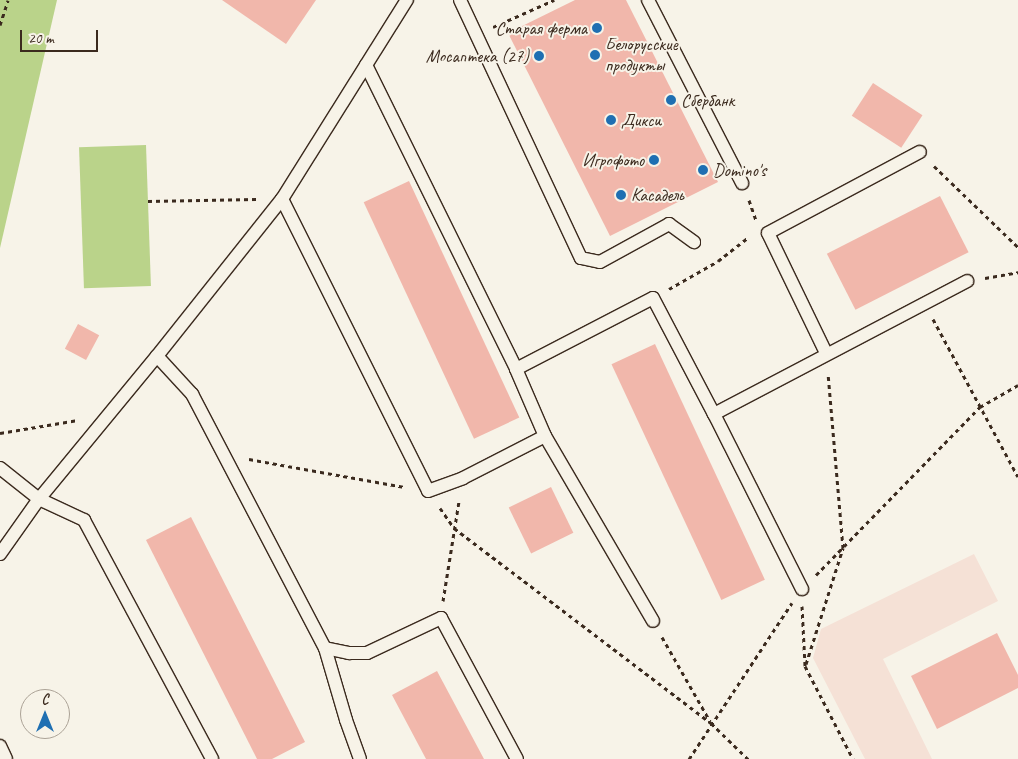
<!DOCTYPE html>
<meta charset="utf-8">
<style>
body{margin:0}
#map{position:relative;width:1018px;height:759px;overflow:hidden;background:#f7f3e8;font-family:Caveat,sans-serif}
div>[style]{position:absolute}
.built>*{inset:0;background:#f5e1d6}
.green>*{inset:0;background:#bad38a;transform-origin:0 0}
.building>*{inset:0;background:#f1b7ab;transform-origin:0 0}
.path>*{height:3px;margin-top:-1.5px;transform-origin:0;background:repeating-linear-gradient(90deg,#3b2a1e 0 4px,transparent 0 8px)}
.roads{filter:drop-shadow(1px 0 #3b2a1e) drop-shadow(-1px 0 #3b2a1e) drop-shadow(0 1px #3b2a1e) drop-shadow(0 -1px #3b2a1e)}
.lane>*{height:12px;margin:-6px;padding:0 6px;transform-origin:6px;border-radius:6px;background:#f7f3e8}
.dots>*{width:14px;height:14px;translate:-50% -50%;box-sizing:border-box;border:2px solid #f7f3e8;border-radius:50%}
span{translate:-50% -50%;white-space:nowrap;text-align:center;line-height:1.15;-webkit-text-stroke:4px #f7f3e8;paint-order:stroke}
.poi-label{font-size:18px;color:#3b2a1e}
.right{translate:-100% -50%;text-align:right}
.left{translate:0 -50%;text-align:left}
.north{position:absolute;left:20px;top:689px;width:50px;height:50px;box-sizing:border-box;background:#f7f3e8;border:1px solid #aca397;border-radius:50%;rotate:0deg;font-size:14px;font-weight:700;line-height:20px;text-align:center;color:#3b2a1e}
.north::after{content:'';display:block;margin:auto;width:18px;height:22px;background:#1f6fb2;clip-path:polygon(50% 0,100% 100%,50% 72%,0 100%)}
.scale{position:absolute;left:20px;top:30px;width:78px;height:22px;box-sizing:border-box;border:2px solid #3b2a1e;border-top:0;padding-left:6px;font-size:15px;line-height:18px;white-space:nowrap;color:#3b2a1e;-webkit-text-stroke:4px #f7f3e8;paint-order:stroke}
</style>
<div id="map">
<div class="built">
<div style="clip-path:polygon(974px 554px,998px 601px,883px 659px,932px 759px,865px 759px,813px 658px,821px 629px)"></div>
</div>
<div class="green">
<div style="clip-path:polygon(0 0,57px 0,0 248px)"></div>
<div style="left:146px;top:145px;width:141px;height:67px;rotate:88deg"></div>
</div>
<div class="building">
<div style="clip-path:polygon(222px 0,316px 0,286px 44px)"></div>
<div style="clip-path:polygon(575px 0,626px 0,718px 182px,610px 236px,508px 33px)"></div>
<div style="left:873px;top:83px;width:59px;height:39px;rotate:33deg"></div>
<div style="left:409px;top:181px;width:261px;height:50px;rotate:65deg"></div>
<div style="left:940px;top:196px;width:63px;height:127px;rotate:63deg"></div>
<div style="left:78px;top:324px;width:24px;height:28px;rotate:28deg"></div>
<div style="left:655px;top:344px;width:260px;height:48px;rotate:65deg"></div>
<div style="left:551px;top:487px;width:51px;height:47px;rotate:64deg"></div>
<div style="clip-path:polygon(191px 517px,305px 742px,272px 759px,257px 759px,146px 540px)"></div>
<div style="clip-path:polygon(997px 633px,1018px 675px,1018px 688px,937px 729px,911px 676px)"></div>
<div style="clip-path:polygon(437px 671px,484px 759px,426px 759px,392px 695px)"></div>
</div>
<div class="path">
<div style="left:0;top:25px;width:26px;rotate:-72deg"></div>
<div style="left:493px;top:27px;width:67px;rotate:-23.9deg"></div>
<div style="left:934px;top:166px;width:117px;rotate:44deg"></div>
<div style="left:749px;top:200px;width:21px;rotate:71deg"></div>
<div style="left:148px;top:201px;width:109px;rotate:-1.1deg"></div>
<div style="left:985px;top:278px;width:34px;rotate:-10deg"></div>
<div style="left:669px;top:289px;width:56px;rotate:-29.7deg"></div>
<div style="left:718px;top:261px;width:39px;rotate:-38deg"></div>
<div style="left:933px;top:319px;width:179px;rotate:61.7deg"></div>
<div style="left:0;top:433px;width:79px;rotate:-9.5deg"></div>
<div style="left:249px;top:459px;width:158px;rotate:10.2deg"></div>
<div style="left:440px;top:508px;width:24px;rotate:55deg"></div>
<div style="left:454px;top:528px;width:323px;rotate:37.2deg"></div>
<div style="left:711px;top:723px;width:52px;rotate:44.2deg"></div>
<div style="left:816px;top:575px;width:235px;rotate:-45.7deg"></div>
<div style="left:980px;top:407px;width:44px;rotate:-30.1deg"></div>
<div style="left:443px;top:601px;width:101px;rotate:-80.9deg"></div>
<div style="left:802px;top:606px;width:60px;rotate:87.1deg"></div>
<div style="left:805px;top:666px;width:105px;rotate:62.7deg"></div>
<div style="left:662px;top:637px;width:97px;rotate:60.3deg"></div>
<div style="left:806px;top:664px;width:122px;rotate:-72.3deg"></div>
<div style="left:843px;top:548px;width:175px;rotate:-94.9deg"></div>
<div style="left:689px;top:759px;width:187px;rotate:-56.6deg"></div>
</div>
<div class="roads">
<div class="lane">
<div style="left:460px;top:0;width:285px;rotate:64.9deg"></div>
<div style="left:581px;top:258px;width:19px;rotate:12deg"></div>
<div style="left:600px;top:262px;width:79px;rotate:-28.8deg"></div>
<div style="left:669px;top:224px;width:31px;rotate:36deg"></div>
<div style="left:648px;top:0;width:206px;rotate:62.8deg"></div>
<div style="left:366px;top:65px;width:339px;rotate:63.7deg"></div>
<div style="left:516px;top:369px;width:73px;rotate:66.6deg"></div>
<div style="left:545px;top:436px;width:214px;rotate:59.7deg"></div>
<div style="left:282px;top:199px;width:326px;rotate:63.4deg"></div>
<div style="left:428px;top:491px;width:37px;rotate:-20deg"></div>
<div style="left:463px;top:478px;width:92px;rotate:-27.1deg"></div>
<div style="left:826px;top:353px;width:133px;rotate:-115.8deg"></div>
<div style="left:768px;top:233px;width:172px;rotate:-28.1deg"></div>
<div style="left:157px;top:356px;width:52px;rotate:47.4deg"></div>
<div style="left:192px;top:394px;width:287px;rotate:62.4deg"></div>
<div style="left:325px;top:648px;width:25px;rotate:12deg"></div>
<div style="left:349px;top:653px;width:18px"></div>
<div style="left:367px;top:653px;width:82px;rotate:-25.3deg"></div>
<div style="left:441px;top:618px;width:160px;rotate:61.7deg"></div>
<div style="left:516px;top:369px;width:154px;rotate:-27.4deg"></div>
<div style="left:653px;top:298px;width:131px;rotate:62.3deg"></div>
<div style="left:714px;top:414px;width:196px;rotate:63.3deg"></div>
<div style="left:714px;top:414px;width:286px;rotate:-27.7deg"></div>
<div style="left:0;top:468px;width:50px;rotate:38.5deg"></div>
<div style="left:39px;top:499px;width:50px;rotate:25deg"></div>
<div style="left:84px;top:520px;width:271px;rotate:61.8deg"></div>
<div style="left:0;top:554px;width:67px;rotate:-54.7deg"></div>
<div style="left:39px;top:499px;width:185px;rotate:-50.5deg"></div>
<div style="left:157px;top:356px;width:201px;rotate:-51.5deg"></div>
<div style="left:282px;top:199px;width:235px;rotate:-57.9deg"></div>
<div style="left:325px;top:648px;width:75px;rotate:73.7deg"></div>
<div style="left:346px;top:720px;width:41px;rotate:70.3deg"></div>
<div style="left:0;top:746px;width:14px;rotate:65deg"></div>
</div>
</div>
<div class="dots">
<div style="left:597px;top:28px;background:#1f6fb2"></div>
<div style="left:595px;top:55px;background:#1f6fb2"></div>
<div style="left:539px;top:56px;background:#1f6fb2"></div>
<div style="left:671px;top:100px;background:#1f6fb2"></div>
<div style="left:611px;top:120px;background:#1f6fb2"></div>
<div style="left:654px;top:160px;background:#1f6fb2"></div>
<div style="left:703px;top:170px;background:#1f6fb2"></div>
<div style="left:621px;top:195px;background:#1f6fb2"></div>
</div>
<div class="poi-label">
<span class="right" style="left:587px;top:28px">Старая ферма</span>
<span class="left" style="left:605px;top:55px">Белорусские<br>продукты</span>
<span class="right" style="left:529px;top:56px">Мосаптека (27)</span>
<span class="left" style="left:681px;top:100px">Сбербанк</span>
<span class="left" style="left:621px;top:120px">Дикси</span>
<span class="right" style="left:644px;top:160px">Игрофото</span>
<span class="left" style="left:713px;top:170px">Domino's</span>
<span class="left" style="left:631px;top:195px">Касадель</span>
</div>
<div class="north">С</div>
<div class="scale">20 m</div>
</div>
